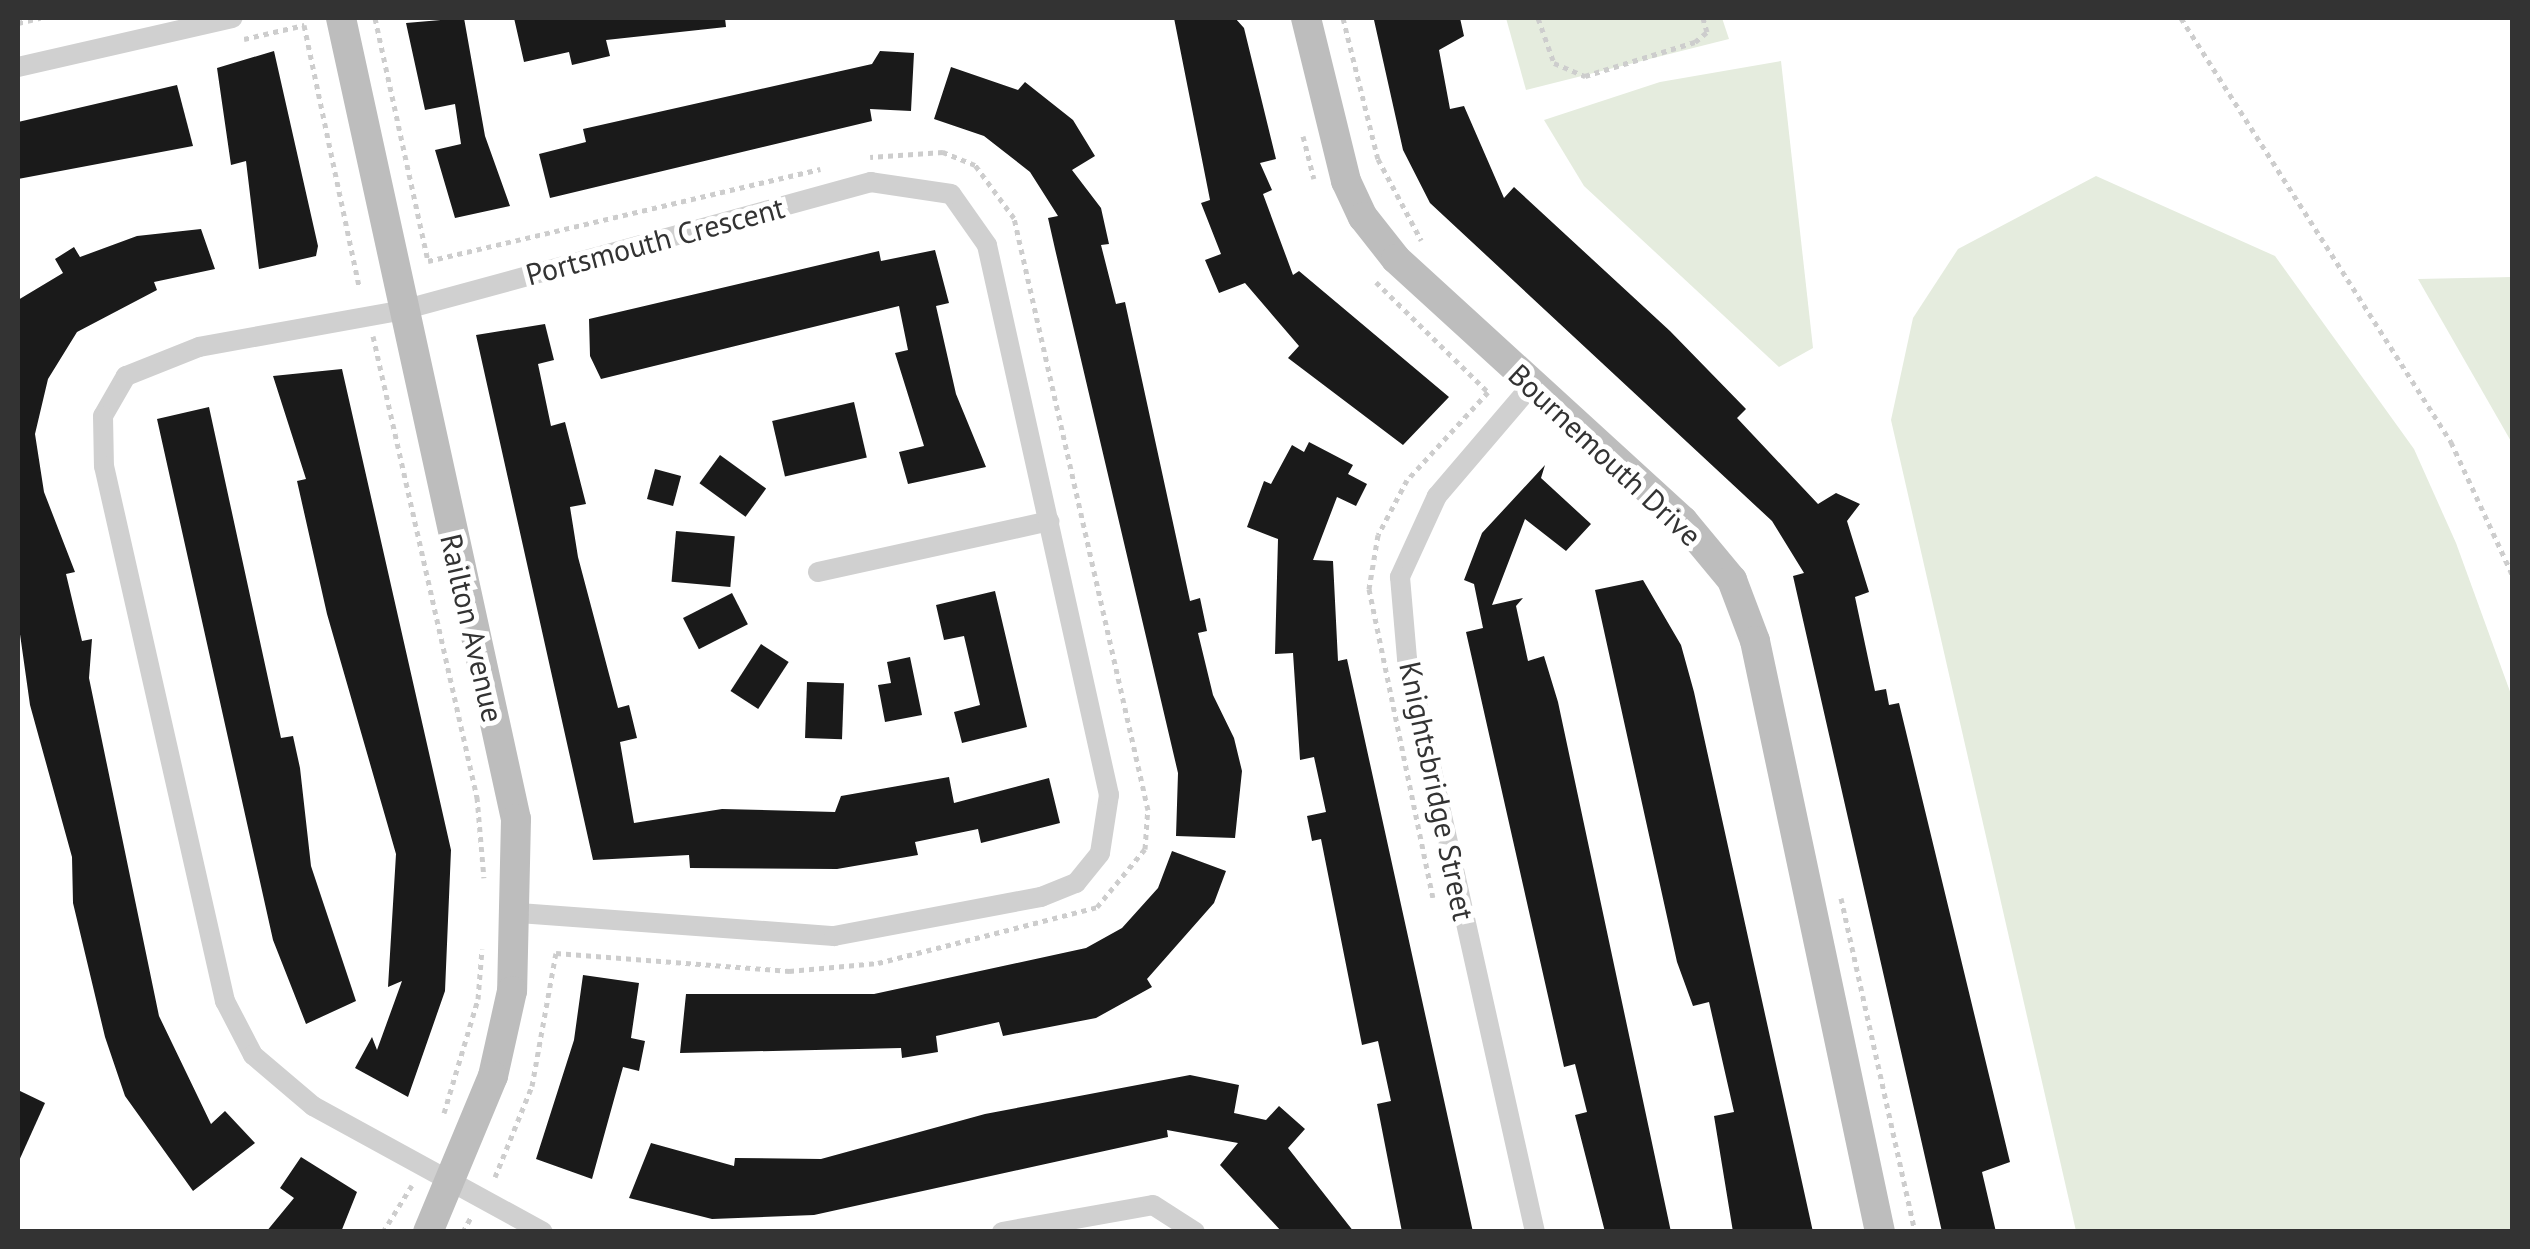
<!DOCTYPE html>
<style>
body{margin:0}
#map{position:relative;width:2530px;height:1249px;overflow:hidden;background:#fff;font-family:"PT Sans",sans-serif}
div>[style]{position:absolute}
.green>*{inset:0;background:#e5ecde}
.building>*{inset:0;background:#1a1a1a;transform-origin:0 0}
.path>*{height:5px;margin-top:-2.5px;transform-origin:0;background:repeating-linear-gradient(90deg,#cdcdcd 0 5px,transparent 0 10px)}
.street>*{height:20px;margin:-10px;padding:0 10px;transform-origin:10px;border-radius:10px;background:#d0d0d0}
.secondary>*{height:30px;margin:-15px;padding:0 15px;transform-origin:15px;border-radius:15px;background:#bdbdbd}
span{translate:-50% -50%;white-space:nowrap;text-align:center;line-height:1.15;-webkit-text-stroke:10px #fff;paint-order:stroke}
.street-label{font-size:30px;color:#333}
.frame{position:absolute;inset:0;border:20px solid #333;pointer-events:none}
</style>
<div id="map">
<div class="green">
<div style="clip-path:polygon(1506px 18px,1722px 18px,1729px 39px,1526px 90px)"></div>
<div style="clip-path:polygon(1781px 61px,1813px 348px,1779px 367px,1584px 186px,1544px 120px,1660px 82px)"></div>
<div style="clip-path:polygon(2096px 176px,2275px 256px,2414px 449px,2456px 543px,2512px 697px,2512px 1231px,2076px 1231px,1891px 420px,1913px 318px,1958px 249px)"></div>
<div style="clip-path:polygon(2512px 277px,2512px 443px,2418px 279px)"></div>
</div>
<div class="building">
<div style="clip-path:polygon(464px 18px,485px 136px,510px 206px,455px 218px,435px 150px,461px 144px,455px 104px,425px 110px,406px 23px)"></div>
<div style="clip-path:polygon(514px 18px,725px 18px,726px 27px,606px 40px,610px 56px,572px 65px,569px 52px,524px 62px)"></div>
<div style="clip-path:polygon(1174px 18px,1235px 18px,1244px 28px,1276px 159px,1260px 163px,1272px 190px,1263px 194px,1293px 275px,1299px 271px,1449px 397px,1403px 445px,1288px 358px,1299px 346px,1245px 283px,1219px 293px,1205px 260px,1221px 254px,1201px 203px,1210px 200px)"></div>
<div style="clip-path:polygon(1460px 18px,1464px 36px,1439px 50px,1450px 109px,1464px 106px,1504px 198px,1514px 187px,1670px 331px,1746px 409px,1737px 418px,1818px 504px,1836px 493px,1860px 504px,1847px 521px,1869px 592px,1855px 597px,1875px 691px,1886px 689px,1889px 705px,1899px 703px,2010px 1162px,1982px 1172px,1996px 1232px,1942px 1232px,1793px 576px,1804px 573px,1772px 521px,1430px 203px,1403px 150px,1374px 20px)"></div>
<div style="clip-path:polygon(274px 51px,318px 246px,316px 256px,259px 269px,246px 161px,231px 165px,217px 68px)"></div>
<div style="clip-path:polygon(880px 51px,914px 53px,911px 111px,870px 109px,872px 121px,550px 198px,539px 154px,586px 142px,583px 129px,872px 64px)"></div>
<div style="clip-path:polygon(951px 67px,1018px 90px,1025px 82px,1073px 120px,1095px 156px,1072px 170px,1101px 208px,1109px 244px,1101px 245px,1116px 304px,1125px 302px,1190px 601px,1200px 598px,1207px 631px,1198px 633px,1213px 695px,1234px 738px,1242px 771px,1235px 838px,1176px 836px,1178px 773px,1055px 249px,1048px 218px,1058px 216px,1030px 172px,984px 136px,934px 119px)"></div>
<div style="clip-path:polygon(177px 85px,193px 146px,18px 179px,18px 122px)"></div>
<div style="clip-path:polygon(201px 229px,215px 269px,154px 282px,157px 290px,77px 332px,48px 379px,35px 434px,44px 492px,75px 572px,66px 574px,82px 641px,92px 639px,89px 678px,159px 1016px,211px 1124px,225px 1111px,255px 1143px,193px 1191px,125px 1096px,105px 1037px,73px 903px,72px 857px,30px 705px,18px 620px,18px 300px,63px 273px,55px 259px,74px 247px,80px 257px,137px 236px)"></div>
<div style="clip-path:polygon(935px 250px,949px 303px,936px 306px,956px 394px,986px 467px,908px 484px,899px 452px,924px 446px,895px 353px,908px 350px,899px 306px,601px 379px,590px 356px,589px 319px,879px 251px,881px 261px)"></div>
<div style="clip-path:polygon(545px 324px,554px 360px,538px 364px,551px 426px,565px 422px,586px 504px,570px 507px,578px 557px,618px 708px,629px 705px,637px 738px,620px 742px,634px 823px,722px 809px,835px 812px,841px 796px,949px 777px,954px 803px,1049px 778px,1060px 823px,981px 843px,978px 829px,915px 842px,918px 855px,837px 869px,690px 868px,689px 855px,593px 860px,476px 335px)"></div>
<div style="clip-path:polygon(342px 369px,451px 850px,445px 991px,408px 1097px,355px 1068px,372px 1037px,377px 1050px,402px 981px,388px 987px,396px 854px,327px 614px,297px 481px,306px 479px,273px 376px)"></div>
<div style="left:854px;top:402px;width:57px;height:84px;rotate:77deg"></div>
<div style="clip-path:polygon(209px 407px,281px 738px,293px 736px,300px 768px,311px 866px,356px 1001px,306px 1024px,273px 940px,157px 419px)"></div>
<div style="clip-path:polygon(1309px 442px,1353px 465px,1348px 474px,1367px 484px,1356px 506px,1337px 497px,1313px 560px,1333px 561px,1338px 661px,1347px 659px,1473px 1232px,1402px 1232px,1377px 1104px,1391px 1101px,1378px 1041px,1362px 1045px,1321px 839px,1312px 841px,1307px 816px,1326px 812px,1314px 757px,1300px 760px,1293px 653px,1275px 654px,1278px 539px,1247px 527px,1264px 481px,1271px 484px,1292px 445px,1304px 452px)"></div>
<div style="left:720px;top:455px;width:57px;height:35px;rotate:36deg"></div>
<div style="clip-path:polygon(1545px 465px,1541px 478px,1591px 524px,1566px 551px,1525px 519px,1492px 605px,1523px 598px,1516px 606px,1528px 661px,1544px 656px,1558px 702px,1671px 1232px,1605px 1232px,1575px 1115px,1587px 1112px,1575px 1064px,1564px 1067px,1466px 632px,1483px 628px,1474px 584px,1464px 580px,1482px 533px)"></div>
<div style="left:655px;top:469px;width:27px;height:31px;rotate:15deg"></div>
<div style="left:676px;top:531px;width:59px;height:51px;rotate:5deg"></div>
<div style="clip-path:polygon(1643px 580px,1681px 645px,1694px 692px,1813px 1232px,1733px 1232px,1714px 1116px,1734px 1112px,1709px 1002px,1693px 1006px,1677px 962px,1595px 590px)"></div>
<div style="clip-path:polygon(995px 591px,1027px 727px,962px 743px,954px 712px,980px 705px,964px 636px,944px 640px,936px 605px)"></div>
<div style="left:732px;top:593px;width:35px;height:55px;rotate:63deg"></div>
<div style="left:761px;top:644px;width:33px;height:56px;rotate:33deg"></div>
<div style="clip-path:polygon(910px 657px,922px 715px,885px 722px,878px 685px,891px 683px,887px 662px)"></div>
<div style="left:807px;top:682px;width:37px;height:56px;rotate:2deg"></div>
<div style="clip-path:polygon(1172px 851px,1226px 871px,1214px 903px,1147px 979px,1152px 987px,1096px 1018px,1003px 1036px,999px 1022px,936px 1036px,938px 1052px,902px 1058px,901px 1048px,680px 1053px,686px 994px,874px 994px,1086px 948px,1122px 928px,1158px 888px)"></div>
<div style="clip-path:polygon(583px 975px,639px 983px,631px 1038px,645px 1041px,639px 1071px,623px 1067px,592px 1179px,536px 1159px,574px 1040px)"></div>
<div style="clip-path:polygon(1190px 1075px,1239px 1085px,1234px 1113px,1266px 1120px,1279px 1106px,1305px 1129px,1288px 1148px,1354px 1232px,1282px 1232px,1220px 1165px,1238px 1143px,1167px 1130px,1168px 1137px,814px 1215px,712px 1219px,629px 1198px,651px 1143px,734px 1166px,735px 1158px,821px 1159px,985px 1114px)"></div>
<div style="clip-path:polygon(18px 1090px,45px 1103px,18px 1163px)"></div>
<div style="clip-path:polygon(301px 1157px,357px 1192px,341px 1232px,266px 1232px,294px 1198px,280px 1188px)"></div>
</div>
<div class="path">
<div style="left:375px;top:18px;width:249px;rotate:77.7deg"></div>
<div style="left:428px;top:261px;width:403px;rotate:-13.2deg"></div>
<div style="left:1343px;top:18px;width:145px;rotate:76.1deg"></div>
<div style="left:1378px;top:159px;width:92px;rotate:62deg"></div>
<div style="left:1538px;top:18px;width:48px;rotate:70.4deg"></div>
<div style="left:1554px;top:63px;width:34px;rotate:23deg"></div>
<div style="left:1585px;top:76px;width:115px;rotate:-17.2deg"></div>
<div style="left:1695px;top:42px;width:16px;rotate:-40deg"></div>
<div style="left:1707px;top:32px;width:15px;rotate:-106deg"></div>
<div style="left:2181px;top:18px;width:503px;rotate:57.51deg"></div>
<div style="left:2451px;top:442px;width:145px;rotate:65.2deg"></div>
<div style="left:18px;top:23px;width:23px;rotate:-13deg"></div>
<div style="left:244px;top:39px;width:62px;rotate:-13.1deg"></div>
<div style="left:304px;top:25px;width:268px;rotate:78.1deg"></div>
<div style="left:1303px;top:136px;width:44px;rotate:75.7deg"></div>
<div style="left:1376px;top:282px;width:157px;rotate:44.5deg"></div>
<div style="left:1488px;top:392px;width:120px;rotate:132.6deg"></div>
<div style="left:1407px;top:480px;width:62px;rotate:117.8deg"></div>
<div style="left:1378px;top:535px;width:55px;rotate:99.5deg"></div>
<div style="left:1369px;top:589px;width:315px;rotate:78.3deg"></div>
<div style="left:373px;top:336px;width:473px;rotate:77.3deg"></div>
<div style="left:477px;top:797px;width:81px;rotate:85.1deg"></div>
<div style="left:1841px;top:898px;width:342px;rotate:77.5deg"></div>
<div style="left:444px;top:1113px;width:119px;rotate:-73.4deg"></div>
<div style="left:478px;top:999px;width:50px;rotate:-85.4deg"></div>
<div style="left:495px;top:1177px;width:98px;rotate:-67.9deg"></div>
<div style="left:532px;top:1086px;width:135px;rotate:-79.8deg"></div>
<div style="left:556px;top:953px;width:234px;rotate:4.4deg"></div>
<div style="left:789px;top:971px;width:89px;rotate:-5.1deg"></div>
<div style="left:878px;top:963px;width:226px;rotate:-14.3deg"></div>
<div style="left:1097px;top:907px;width:75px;rotate:-50.4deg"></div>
<div style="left:1145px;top:849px;width:39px;rotate:-86deg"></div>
<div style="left:1148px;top:810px;width:607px;rotate:-102.75deg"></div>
<div style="left:1014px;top:218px;width:66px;rotate:-126.3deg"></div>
<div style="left:975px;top:165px;width:35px;rotate:-158deg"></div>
<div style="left:943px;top:152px;width:73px;rotate:176.1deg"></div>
<div style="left:383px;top:1232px;width:55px;rotate:-58.3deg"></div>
<div style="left:463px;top:1232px;width:17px;rotate:-62deg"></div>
</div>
<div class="street">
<div style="left:18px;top:67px;width:220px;rotate:-12.9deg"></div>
<div style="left:1531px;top:386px;width:145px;rotate:130.5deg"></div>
<div style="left:1437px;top:496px;width:89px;rotate:114.6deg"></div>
<div style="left:1400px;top:577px;width:82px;rotate:85.1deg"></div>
<div style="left:1407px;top:659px;width:587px;rotate:77.41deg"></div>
<div style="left:818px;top:572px;width:237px;rotate:-12.4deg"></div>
<div style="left:519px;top:913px;width:316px;rotate:4.2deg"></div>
<div style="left:834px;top:936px;width:211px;rotate:-10.7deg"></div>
<div style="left:1041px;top:897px;width:38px;rotate:-22deg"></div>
<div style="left:1076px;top:883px;width:38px;rotate:-51deg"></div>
<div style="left:1100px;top:853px;width:59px;rotate:-81.2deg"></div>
<div style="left:1109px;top:795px;width:563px;rotate:-102.51deg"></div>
<div style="left:987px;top:245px;width:62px;rotate:-125.2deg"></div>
<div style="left:951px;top:194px;width:81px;rotate:-171.5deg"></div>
<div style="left:871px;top:182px;width:484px;rotate:164.7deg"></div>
<div style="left:404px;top:310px;width:208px;rotate:169.8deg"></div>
<div style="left:199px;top:347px;width:79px;rotate:158.3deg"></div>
<div style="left:126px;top:376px;width:46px;rotate:119.9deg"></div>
<div style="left:103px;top:416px;width:50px;rotate:88.9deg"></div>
<div style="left:104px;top:466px;width:549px;rotate:77.26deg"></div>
<div style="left:225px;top:1001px;width:61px;rotate:62.6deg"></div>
<div style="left:253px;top:1055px;width:79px;rotate:40.4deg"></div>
<div style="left:313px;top:1106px;width:262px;rotate:28.7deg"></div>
<div style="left:1002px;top:1232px;width:153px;rotate:-10.1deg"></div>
<div style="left:1153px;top:1205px;width:50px;rotate:32.7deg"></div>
</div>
<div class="secondary">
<div style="left:341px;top:18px;width:820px;rotate:77.68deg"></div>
<div style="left:516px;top:819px;width:172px;rotate:91.3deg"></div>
<div style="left:512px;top:991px;width:87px;rotate:102.6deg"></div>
<div style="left:493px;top:1076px;width:169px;rotate:112.6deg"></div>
<div style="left:1306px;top:18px;width:168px;rotate:76.2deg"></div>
<div style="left:1346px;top:181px;width:40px;rotate:65deg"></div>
<div style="left:1363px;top:217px;width:53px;rotate:51.8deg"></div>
<div style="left:1396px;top:259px;width:389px;rotate:42.4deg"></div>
<div style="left:1683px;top:521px;width:77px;rotate:50.3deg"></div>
<div style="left:1732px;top:580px;width:65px;rotate:69.3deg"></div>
<div style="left:1755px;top:641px;width:604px;rotate:78.06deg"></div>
</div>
<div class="street-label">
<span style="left:655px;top:241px;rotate:-15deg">Portsmouth Crescent</span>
<span style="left:1605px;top:455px;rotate:43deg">Bournemouth Drive</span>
<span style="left:472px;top:628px;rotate:77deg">Railton Avenue</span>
<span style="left:1437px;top:791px;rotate:78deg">Knightsbridge Street</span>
</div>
<div class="frame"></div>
</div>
